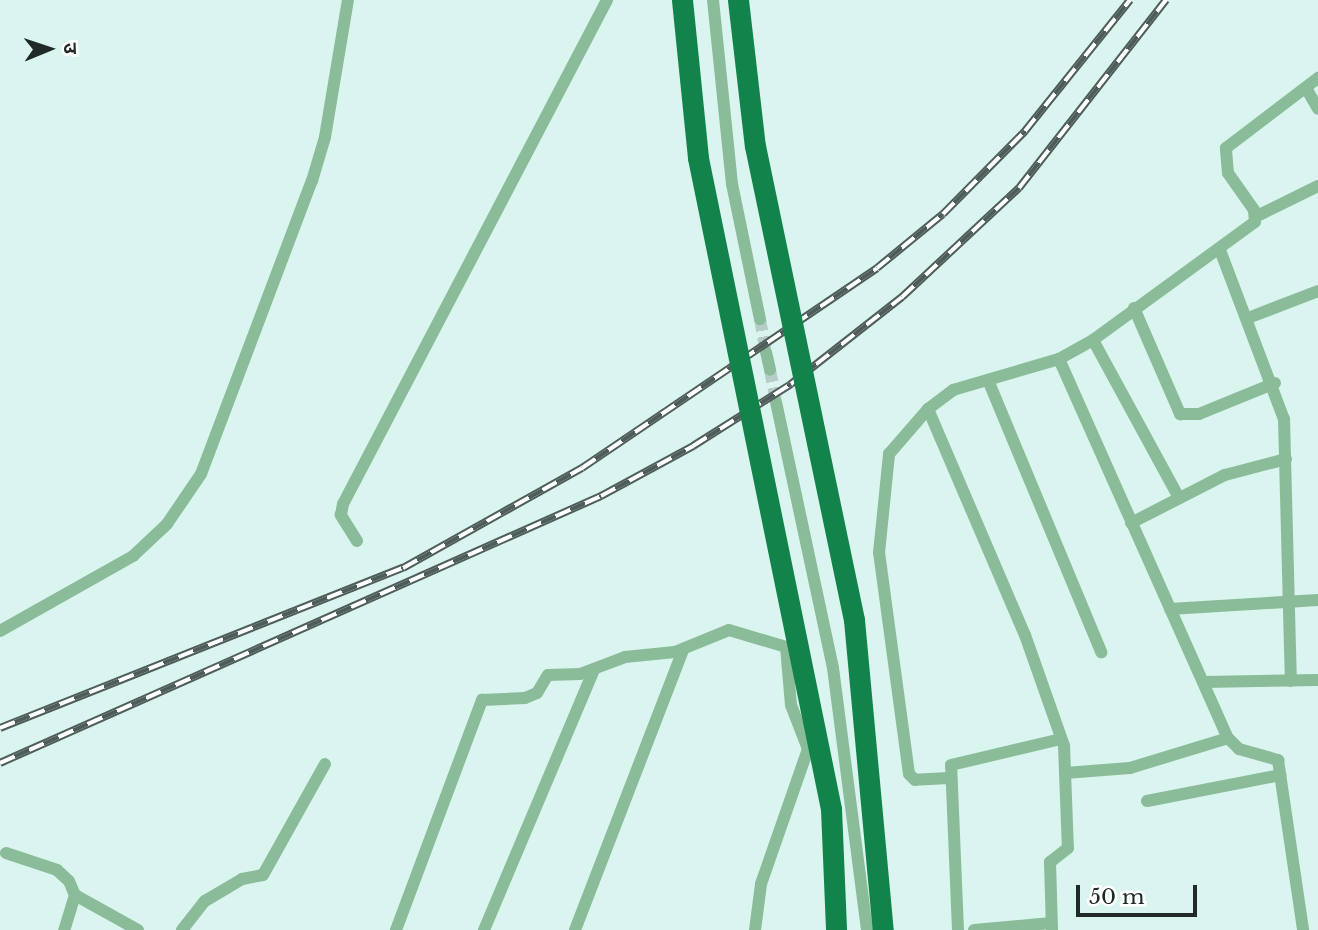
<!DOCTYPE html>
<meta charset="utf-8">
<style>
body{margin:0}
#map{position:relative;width:1318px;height:930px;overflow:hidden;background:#daf4ef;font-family:"Libre Baskerville","Noto Sans Devanagari",serif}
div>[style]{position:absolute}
.minor-tunnel>*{height:12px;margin-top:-6px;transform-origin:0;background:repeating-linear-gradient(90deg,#b5ccc7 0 12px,transparent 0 18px)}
.minor>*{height:12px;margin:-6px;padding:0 6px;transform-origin:6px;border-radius:6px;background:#8bbc9a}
.rail>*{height:8px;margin-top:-4px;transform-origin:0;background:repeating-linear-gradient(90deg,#fff 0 16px,#4f5d5a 0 32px);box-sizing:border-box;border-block:2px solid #4f5d5a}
.trunk-bridge>*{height:21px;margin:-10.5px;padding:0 10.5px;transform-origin:10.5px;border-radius:10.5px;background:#12844b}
span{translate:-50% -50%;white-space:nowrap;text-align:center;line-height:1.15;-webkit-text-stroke:5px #fff;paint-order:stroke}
.north{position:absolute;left:14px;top:14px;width:70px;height:70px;-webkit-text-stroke:5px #fff;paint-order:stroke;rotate:88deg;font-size:19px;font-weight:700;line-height:28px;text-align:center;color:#202a28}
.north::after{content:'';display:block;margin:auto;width:24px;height:32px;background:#202a28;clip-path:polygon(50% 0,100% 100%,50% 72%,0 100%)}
.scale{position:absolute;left:1076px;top:885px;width:121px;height:32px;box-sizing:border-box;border:4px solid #202a28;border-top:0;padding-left:9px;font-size:21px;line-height:24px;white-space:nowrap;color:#202a28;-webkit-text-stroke:5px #fff;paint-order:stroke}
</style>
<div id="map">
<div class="minor-tunnel">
<div style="left:760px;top:319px;width:34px;rotate:80deg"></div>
<div style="left:770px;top:370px;width:33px;rotate:79deg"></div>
</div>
<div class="minor">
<div style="left:713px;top:0;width:185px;rotate:84.1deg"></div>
<div style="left:732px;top:184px;width:138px;rotate:78.3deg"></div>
<div style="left:1306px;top:88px;width:24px;rotate:60deg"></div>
<div style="left:1257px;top:216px;width:68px;rotate:-26.2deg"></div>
<div style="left:1220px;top:250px;width:181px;rotate:69.3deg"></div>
<div style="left:1284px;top:419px;width:262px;rotate:88.5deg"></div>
<div style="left:1134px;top:308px;width:116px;rotate:66.5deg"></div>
<div style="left:1180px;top:414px;width:19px"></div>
<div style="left:1199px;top:414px;width:82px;rotate:-22.2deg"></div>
<div style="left:1248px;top:318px;width:75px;rotate:-21.1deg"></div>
<div style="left:1093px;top:340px;width:180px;rotate:61.4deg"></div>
<div style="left:766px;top:352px;width:18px;rotate:77deg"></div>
<div style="left:1059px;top:359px;width:415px;rotate:66deg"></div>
<div style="left:1228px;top:738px;width:16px;rotate:45deg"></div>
<div style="left:1239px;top:749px;width:41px;rotate:15.8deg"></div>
<div style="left:1278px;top:760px;width:172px;rotate:81.6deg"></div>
<div style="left:988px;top:380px;width:295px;rotate:67.4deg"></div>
<div style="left:776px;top:402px;width:272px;rotate:77.9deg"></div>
<div style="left:833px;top:668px;width:264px;rotate:82.6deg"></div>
<div style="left:928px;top:409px;width:246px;rotate:66.8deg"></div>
<div style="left:1025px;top:635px;width:118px;rotate:70.6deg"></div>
<div style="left:1064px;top:746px;width:102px;rotate:87.8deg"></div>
<div style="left:1068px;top:848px;width:23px;rotate:142deg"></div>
<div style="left:1050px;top:862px;width:68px;rotate:88.3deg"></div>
<div style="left:1131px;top:523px;width:106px;rotate:-27.1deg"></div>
<div style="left:1225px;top:475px;width:63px;rotate:-14.7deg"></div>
<div style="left:357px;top:541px;width:31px;rotate:-122deg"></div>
<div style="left:341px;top:515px;width:11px;rotate:-80deg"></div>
<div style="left:343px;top:504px;width:569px;rotate:-62.35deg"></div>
<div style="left:1170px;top:609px;width:148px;rotate:-3.5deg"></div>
<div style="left:0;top:631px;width:153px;rotate:-29.4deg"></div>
<div style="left:133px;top:556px;width:47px;rotate:-43.3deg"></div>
<div style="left:167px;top:524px;width:60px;rotate:-55.8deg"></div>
<div style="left:201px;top:474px;width:313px;rotate:-69.3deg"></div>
<div style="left:312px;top:181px;width:46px;rotate:-73.5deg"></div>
<div style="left:325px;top:137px;width:139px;rotate:-80.5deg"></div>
<div style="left:1203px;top:682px;width:115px;rotate:-1deg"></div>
<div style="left:1065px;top:773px;width:65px;rotate:-4.4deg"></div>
<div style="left:1130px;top:768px;width:102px;rotate:-17deg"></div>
<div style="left:949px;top:778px;width:34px;rotate:177deg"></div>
<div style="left:915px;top:780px;width:8px;rotate:-135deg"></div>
<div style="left:909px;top:774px;width:223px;rotate:-97.7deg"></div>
<div style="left:879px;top:553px;width:100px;rotate:-84.2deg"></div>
<div style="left:889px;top:454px;width:60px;rotate:-49.1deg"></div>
<div style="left:928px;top:409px;width:31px;rotate:-37deg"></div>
<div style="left:953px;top:390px;width:110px;rotate:-16.3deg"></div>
<div style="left:1059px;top:359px;width:39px;rotate:-29deg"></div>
<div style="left:1093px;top:340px;width:200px;rotate:-36.1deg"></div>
<div style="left:1255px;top:222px;width:12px;rotate:-95deg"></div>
<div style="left:1254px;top:210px;width:45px;rotate:-125.1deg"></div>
<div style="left:1228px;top:173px;width:25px;rotate:-95deg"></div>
<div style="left:1226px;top:148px;width:116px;rotate:-37.3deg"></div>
<div style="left:1147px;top:801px;width:136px;rotate:-11deg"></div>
<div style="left:6px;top:853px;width:54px;rotate:18.4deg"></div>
<div style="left:57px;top:870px;width:16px;rotate:43deg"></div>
<div style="left:69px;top:881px;width:15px;rotate:67deg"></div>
<div style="left:75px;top:895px;width:37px;rotate:107deg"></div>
<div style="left:75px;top:895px;width:72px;rotate:29.1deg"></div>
<div style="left:182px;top:930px;width:37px;rotate:-52deg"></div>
<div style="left:205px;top:901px;width:43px;rotate:-30.7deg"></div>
<div style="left:242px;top:879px;width:21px;rotate:-11deg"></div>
<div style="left:263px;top:875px;width:127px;rotate:-60.8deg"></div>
<div style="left:396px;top:930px;width:246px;rotate:-69.5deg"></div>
<div style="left:482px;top:700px;width:43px;rotate:-2.7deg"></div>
<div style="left:525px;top:698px;width:13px;rotate:-23deg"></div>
<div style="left:537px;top:693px;width:21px;rotate:-59deg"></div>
<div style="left:548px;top:675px;width:32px;rotate:-2deg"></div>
<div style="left:580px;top:674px;width:48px;rotate:-20.7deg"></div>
<div style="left:625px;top:657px;width:50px;rotate:-5.7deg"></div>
<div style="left:675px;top:652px;width:58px;rotate:-22.2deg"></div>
<div style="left:729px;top:630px;width:59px;rotate:16.6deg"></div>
<div style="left:786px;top:647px;width:58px;rotate:85.1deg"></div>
<div style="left:791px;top:705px;width:47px;rotate:68.9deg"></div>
<div style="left:808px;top:749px;width:143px;rotate:109.2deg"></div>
<div style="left:761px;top:884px;width:46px;rotate:97.4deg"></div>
<div style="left:484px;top:930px;width:283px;rotate:-67.1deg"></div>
<div style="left:575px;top:930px;width:300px;rotate:-68.9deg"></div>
<div style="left:958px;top:930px;width:165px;rotate:-92.4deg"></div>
<div style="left:951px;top:765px;width:113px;rotate:-13.3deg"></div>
<div style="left:974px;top:930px;width:77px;rotate:-5.2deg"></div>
</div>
<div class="rail">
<div style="left:0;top:728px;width:434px;rotate:-21.7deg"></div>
<div style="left:403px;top:568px;width:205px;rotate:-29.2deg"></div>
<div style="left:582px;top:468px;width:356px;rotate:-34.1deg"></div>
<div style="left:877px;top:268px;width:85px;rotate:-39.3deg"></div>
<div style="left:943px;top:214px;width:117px;rotate:-45.3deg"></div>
<div style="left:1025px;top:131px;width:168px;rotate:-51.3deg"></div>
<div style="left:0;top:763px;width:658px;rotate:-23.95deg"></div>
<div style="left:601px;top:496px;width:105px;rotate:-28.5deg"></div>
<div style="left:693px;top:446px;width:116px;rotate:-32.3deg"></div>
<div style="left:791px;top:384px;width:141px;rotate:-38.1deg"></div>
<div style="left:902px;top:297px;width:160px;rotate:-43deg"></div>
<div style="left:1019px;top:188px;width:239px;rotate:-52deg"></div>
</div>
<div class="trunk-bridge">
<div style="left:682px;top:0;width:159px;rotate:84.2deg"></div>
<div style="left:698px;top:158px;width:664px;rotate:78.45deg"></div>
<div style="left:831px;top:809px;width:121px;rotate:87.6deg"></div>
<div style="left:738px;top:0;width:147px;rotate:83.4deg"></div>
<div style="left:755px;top:146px;width:484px;rotate:78.2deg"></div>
<div style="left:854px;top:620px;width:311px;rotate:84.7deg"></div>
</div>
<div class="north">उ</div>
<div class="scale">50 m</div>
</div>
